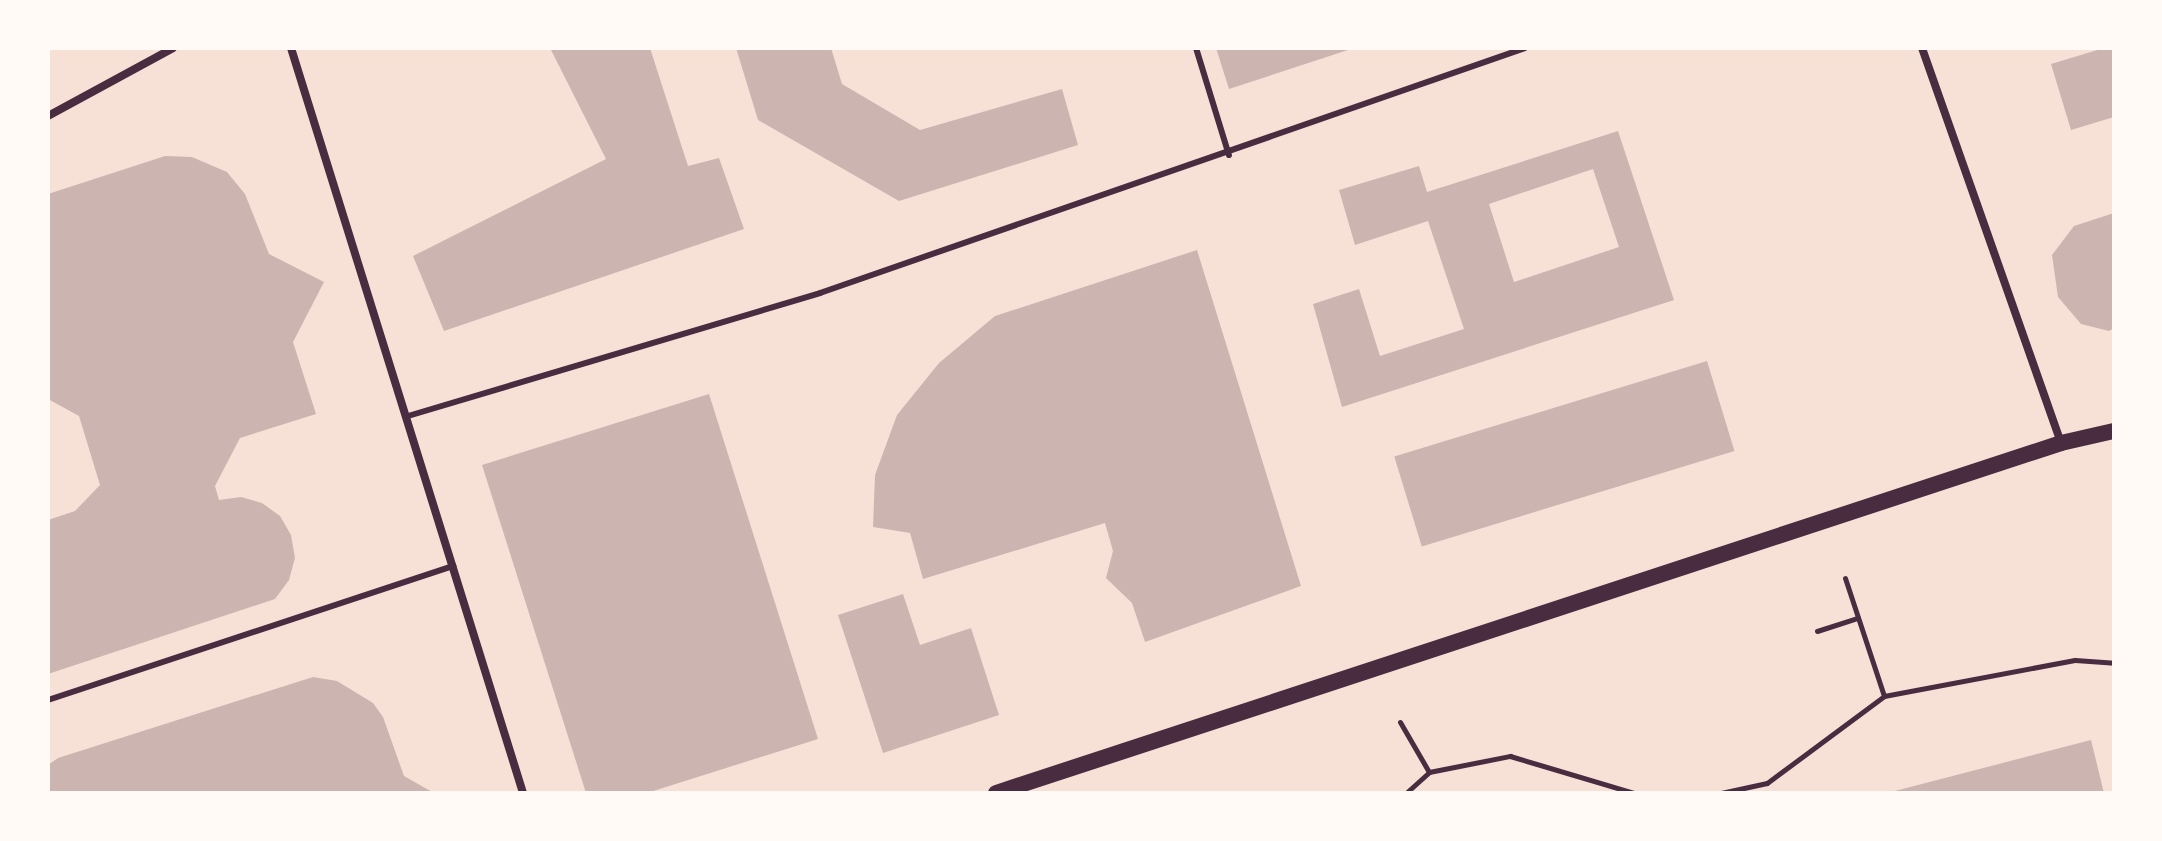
<!DOCTYPE html>
<style>
body{margin:0}
#map{position:relative;width:2162px;height:841px;overflow:hidden;background:#f7e1d7;font-family:Quicksand,sans-serif}
div>[style]{position:absolute}
.building>*{inset:0;background:#ccb4b1;transform-origin:0 0}
.path>*{height:5px;margin:-2.5px;padding:0 2.5px;transform-origin:2.5px;border-radius:2.5px;background:#4a2c40}
.service>*{height:6px;margin:-3px;padding:0 3px;transform-origin:3px;border-radius:3px;background:#4a2c40}
.minor>*{height:8px;margin:-4px;padding:0 4px;transform-origin:4px;border-radius:4px;background:#4a2c40}
.secondary>*{height:16px;margin:-8px;padding:0 8px;transform-origin:8px;border-radius:8px;background:#4a2c40}
span{translate:-50% -50%;white-space:nowrap;text-align:center;line-height:1.15;-webkit-text-stroke:6px #fffaf5;paint-order:stroke}
.frame{position:absolute;inset:0;border:50px solid #fffaf5;pointer-events:none}
</style>
<div id="map">
<div class="building">
<div style="clip-path:polygon(550px 48px,650px 48px,688px 166px,719px 158px,744px 229px,444px 331px,413px 256px,606px 159px)"></div>
<div style="clip-path:polygon(736px 48px,831px 48px,842px 84px,920px 130px,1062px 89px,1078px 145px,899px 201px,758px 120px)"></div>
<div style="clip-path:polygon(1216px 48px,1351px 48px,1351px 49px,1229px 89px)"></div>
<div style="clip-path:polygon(2104px 48px,2114px 48px,2114px 117px,2071px 130px,2051px 64px)"></div>
<div style="clip-path:polygon(evenodd,1618px 131px,1674px 300px,1342px 407px,1313px 304px,1359px 289px,1380px 356px,1464px 329px,1428px 221px,1355px 245px,1339px 190px,1419px 166px,1427px 192px,1618px 131px,1593px 169px,1619px 247px,1514px 282px,1489px 204px,1593px 169px)"></div>
<div style="clip-path:polygon(165px 156px,192px 157px,227px 172px,245px 194px,269px 254px,324px 282px,293px 342px,316px 414px,240px 438px,215px 486px,219px 500px,241px 497px,262px 503px,280px 516px,291px 535px,295px 558px,289px 580px,275px 599px,48px 674px,48px 520px,75px 511px,100px 485px,79px 416px,48px 399px,48px 194px)"></div>
<div style="clip-path:polygon(2114px 213px,2114px 328px,2109px 331px,2081px 324px,2058px 297px,2052px 255px,2074px 226px)"></div>
<div style="clip-path:polygon(1197px 250px,1301px 586px,1145px 642px,1132px 603px,1106px 578px,1113px 551px,1105px 523px,923px 579px,910px 533px,873px 527px,875px 475px,897px 415px,939px 363px,995px 316px)"></div>
<div style="left:1707px;top:361px;width:94px;height:327px;rotate:73deg"></div>
<div style="clip-path:polygon(709px 394px,818px 739px,647px 793px,586px 793px,482px 465px)"></div>
<div style="clip-path:polygon(903px 594px,920px 645px,971px 628px,999px 715px,883px 753px,838px 615px)"></div>
<div style="clip-path:polygon(313px 677px,337px 681px,373px 703px,383px 717px,404px 776px,434px 793px,48px 793px,48px 765px,58px 758px)"></div>
<div style="clip-path:polygon(2091px 740px,2104px 793px,1892px 793px,1891px 792px)"></div>
</div>
<div class="path">
<div style="left:1845px;top:578px;width:124px;rotate:71.7deg"></div>
<div style="left:1817px;top:631px;width:42px;rotate:-18deg"></div>
<div style="left:1400px;top:722px;width:58px;rotate:59.9deg"></div>
<div style="left:1406px;top:793px;width:31px;rotate:-42deg"></div>
<div style="left:1429px;top:772px;width:83px;rotate:-11.2deg"></div>
<div style="left:1510px;top:756px;width:129px;rotate:16.6deg"></div>
<div style="left:1721px;top:793px;width:47px;rotate:-12.3deg"></div>
<div style="left:1767px;top:783px;width:146px;rotate:-36.6deg"></div>
<div style="left:1884px;top:696px;width:194px;rotate:-10.7deg"></div>
<div style="left:2075px;top:660px;width:39px;rotate:4deg"></div>
</div>
<div class="service">
<div style="left:1196px;top:48px;width:112px;rotate:72.9deg"></div>
<div style="left:408px;top:416px;width:430px;rotate:-16.6deg"></div>
<div style="left:820px;top:293px;width:746px;rotate:-19.16deg"></div>
<div style="left:48px;top:700px;width:427px;rotate:-18.3deg"></div>
</div>
<div class="minor">
<div style="left:291px;top:48px;width:780px;rotate:72.7deg"></div>
<div style="left:1922px;top:48px;width:419px;rotate:70.6deg"></div>
<div style="left:48px;top:116px;width:142px;rotate:-28.5deg"></div>
</div>
<div class="secondary">
<div style="left:996px;top:793px;width:1121px;rotate:-18.19deg"></div>
<div style="left:2061px;top:443px;width:54px;rotate:-12.8deg"></div>
</div>
<div class="frame"></div>
</div>
